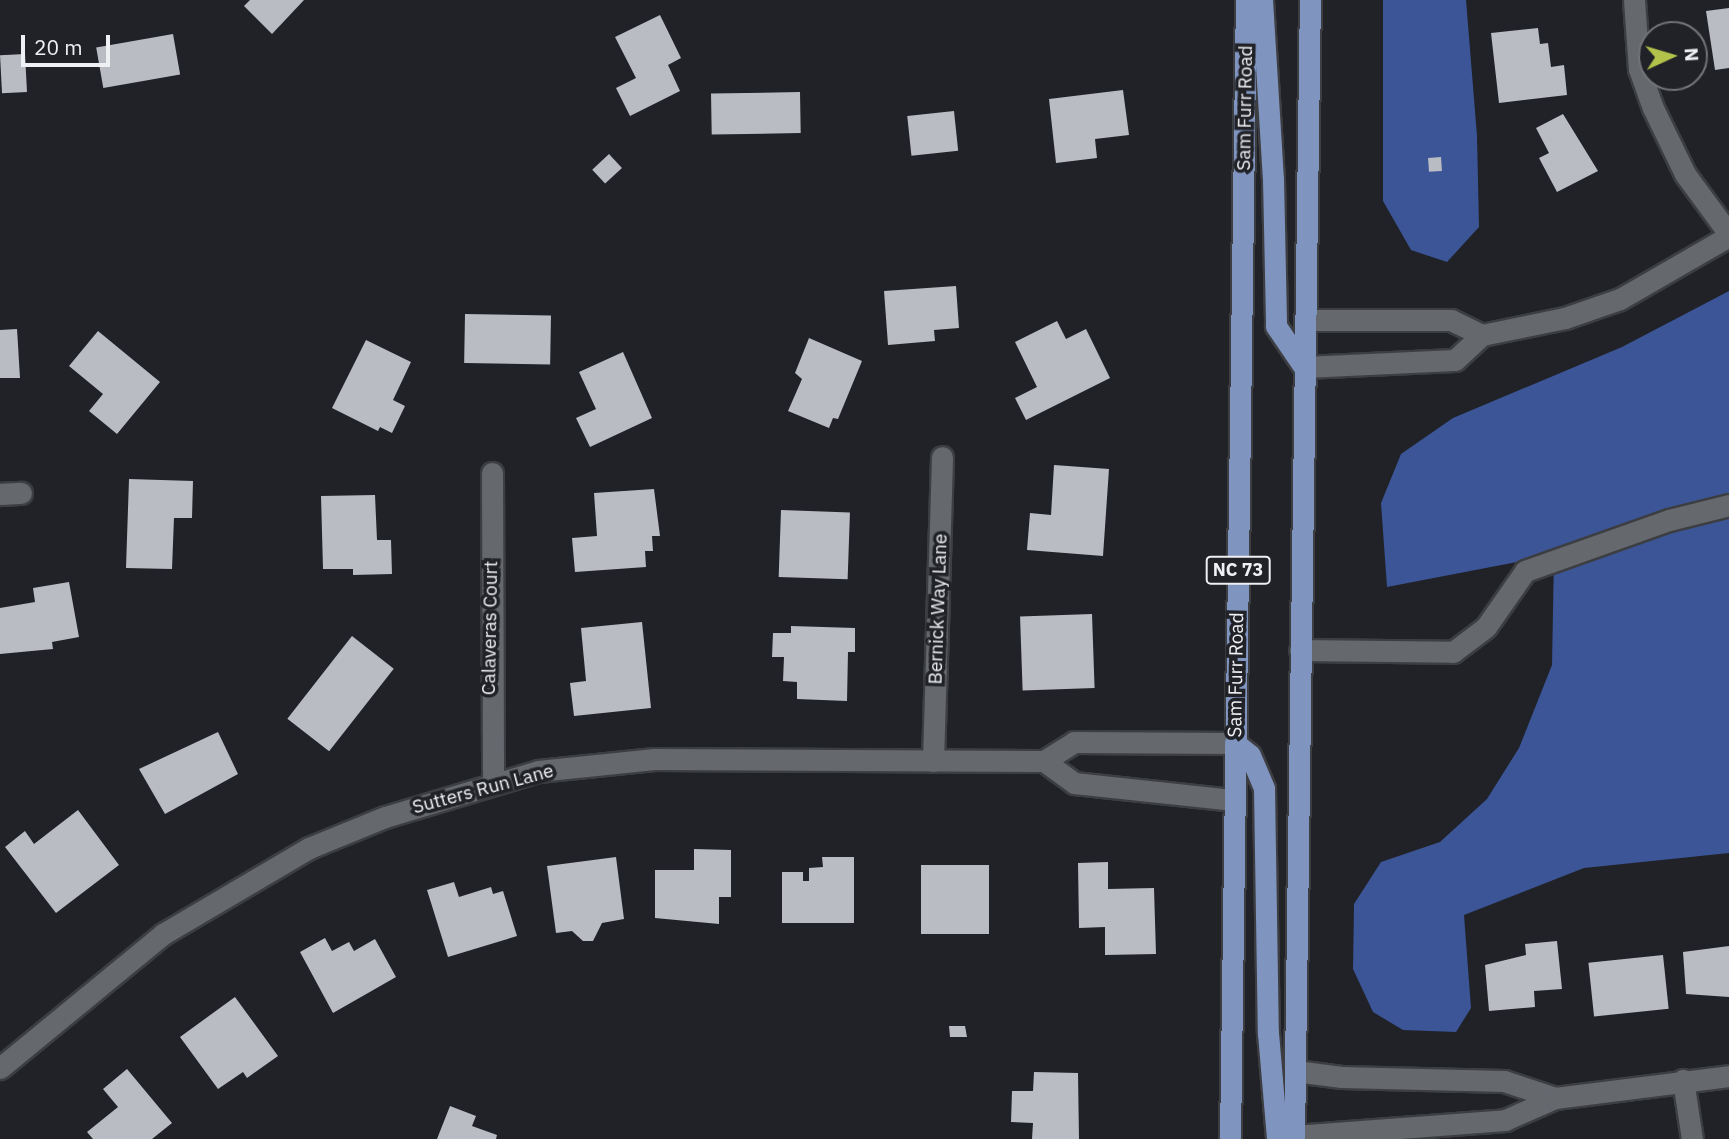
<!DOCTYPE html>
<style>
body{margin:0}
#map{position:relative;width:1729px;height:1139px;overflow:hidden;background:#202227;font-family:"IBM Plex Sans",sans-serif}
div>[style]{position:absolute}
.forest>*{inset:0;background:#3b5597}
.building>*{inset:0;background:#b9bcc2;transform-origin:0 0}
.roads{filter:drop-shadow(2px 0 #3c3e42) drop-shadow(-2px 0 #3c3e42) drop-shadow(0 2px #3c3e42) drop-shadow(0 -2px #3c3e42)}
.minor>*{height:21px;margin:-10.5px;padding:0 10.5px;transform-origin:10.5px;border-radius:10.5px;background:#65686d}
.major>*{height:21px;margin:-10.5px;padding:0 10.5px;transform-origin:10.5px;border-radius:10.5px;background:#8094c0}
span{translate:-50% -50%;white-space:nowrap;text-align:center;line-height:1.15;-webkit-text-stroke:7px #202227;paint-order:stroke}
.shield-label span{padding:2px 5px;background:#202227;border:2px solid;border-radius:5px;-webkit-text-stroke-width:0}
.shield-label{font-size:18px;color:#eff0f3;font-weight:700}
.street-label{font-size:19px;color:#eff0f3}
.north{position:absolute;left:1638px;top:21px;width:70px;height:70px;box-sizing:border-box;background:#202227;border:2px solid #737479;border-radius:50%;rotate:86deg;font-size:19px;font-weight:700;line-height:28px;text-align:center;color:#eff0f3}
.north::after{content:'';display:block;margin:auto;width:24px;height:32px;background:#b3c24b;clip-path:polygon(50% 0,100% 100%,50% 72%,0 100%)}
.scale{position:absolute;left:21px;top:35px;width:89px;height:32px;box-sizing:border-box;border:4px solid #eff0f3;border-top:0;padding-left:9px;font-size:21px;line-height:24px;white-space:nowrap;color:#eff0f3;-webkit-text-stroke:5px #202227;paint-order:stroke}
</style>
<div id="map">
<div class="forest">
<div style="clip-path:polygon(1383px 0,1466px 0,1477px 136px,1479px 227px,1447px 262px,1411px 250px,1383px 201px)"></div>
<div style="clip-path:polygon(1729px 291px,1729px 853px,1584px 868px,1464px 915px,1471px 1008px,1456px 1032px,1403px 1030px,1373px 1012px,1353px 969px,1354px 904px,1381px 862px,1440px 842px,1487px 799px,1519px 748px,1552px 665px,1554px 555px,1387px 587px,1381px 503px,1401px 454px,1453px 418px,1622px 347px)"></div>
</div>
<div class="building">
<div style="clip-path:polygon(250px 0,304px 0,272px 34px,244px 6px)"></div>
<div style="clip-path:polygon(1729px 8px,1729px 68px,1715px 70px,1706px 11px)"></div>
<div style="clip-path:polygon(660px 15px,681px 58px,668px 65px,680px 91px,630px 116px,616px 88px,636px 78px,615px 37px)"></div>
<div style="clip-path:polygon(1538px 28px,1540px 44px,1548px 43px,1551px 67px,1564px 65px,1567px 95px,1499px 103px,1491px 33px)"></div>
<div style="left:173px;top:34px;width:41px;height:78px;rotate:80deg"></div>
<div style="left:25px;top:54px;width:38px;height:25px;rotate:87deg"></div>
<div style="clip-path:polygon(1123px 90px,1129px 135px,1095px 139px,1097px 158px,1056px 163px,1049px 99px)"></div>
<div style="left:800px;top:92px;width:41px;height:89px;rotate:89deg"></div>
<div style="left:954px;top:111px;width:40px;height:47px;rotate:84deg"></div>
<div style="clip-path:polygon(1563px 114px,1598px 171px,1557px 192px,1539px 158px,1549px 153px,1536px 128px)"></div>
<div style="left:609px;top:154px;width:19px;height:23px;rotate:47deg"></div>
<div style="left:1441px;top:157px;width:14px;height:13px;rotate:86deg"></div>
<div style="clip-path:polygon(956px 286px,959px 328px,934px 330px,935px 341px,888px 345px,884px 291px)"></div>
<div style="left:465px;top:314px;width:86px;height:49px;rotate:1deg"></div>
<div style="clip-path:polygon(1057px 321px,1066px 339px,1086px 329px,1110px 378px,1026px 420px,1015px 398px,1037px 387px,1015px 342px)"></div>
<div style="clip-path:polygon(17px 329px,20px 378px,0 378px,0 330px)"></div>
<div style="clip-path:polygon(98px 331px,160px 382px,117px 434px,89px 411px,103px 394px,69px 366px)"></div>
<div style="clip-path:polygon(809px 338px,862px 361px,838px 419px,833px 418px,829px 428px,788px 411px,802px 379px,795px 373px)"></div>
<div style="clip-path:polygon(366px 340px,411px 362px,393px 400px,405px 406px,392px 433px,380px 427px,378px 431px,332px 408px)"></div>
<div style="clip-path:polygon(623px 352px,652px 418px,590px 447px,576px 418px,596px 409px,579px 372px)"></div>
<div style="clip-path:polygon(1054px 465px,1109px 469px,1103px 556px,1027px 550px,1030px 513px,1051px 515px)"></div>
<div style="clip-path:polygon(129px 479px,193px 481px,192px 518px,174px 518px,172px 569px,126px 568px)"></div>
<div style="clip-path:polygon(654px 489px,660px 536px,652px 536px,653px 551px,645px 551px,646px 567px,575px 572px,572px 538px,597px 536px,594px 493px)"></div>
<div style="clip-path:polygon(375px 495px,377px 540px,391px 540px,392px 574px,353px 575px,353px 569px,323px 569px,321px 496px)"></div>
<div style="left:781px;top:510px;width:69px;height:67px;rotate:2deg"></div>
<div style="clip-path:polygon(69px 582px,79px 637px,52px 642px,53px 649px,0 654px,0 608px,35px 602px,33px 588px)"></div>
<div style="left:1092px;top:614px;width:74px;height:72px;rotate:88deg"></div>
<div style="clip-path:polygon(642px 622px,651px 708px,574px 716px,570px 683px,586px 681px,581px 628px)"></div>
<div style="clip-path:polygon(791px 626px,855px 628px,855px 652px,848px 652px,847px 701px,797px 699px,797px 682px,783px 681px,784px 657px,772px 657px,773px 633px,791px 633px)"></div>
<div style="left:352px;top:636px;width:53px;height:105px;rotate:38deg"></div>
<div style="clip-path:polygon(218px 732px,238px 774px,165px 814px,139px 769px)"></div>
<div style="clip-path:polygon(78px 810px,119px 865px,56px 913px,5px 847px,25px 831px,34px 844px)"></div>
<div style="clip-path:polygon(694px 849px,731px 850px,731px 897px,719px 897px,719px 924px,655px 918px,655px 870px,694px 870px)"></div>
<div style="clip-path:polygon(616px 857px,624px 919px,602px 923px,593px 941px,583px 941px,572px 931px,556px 933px,547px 866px)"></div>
<div style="clip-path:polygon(822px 857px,854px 857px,854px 923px,782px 923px,782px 872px,803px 872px,803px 881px,809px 881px,809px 868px,823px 867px)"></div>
<div style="clip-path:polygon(1108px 862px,1108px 889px,1154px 888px,1156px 954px,1105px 955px,1105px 927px,1079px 928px,1078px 863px)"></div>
<div style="left:921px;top:865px;width:68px;height:69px"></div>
<div style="clip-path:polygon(454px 882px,459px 897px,491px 887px,493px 894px,503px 891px,517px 936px,448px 957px,427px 890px)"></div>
<div style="clip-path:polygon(325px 938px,332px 951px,349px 942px,354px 951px,375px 939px,396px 977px,333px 1013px,300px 952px)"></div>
<div style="clip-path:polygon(1557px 941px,1562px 989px,1534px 991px,1535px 1007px,1489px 1011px,1485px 965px,1526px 955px,1525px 944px)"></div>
<div style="clip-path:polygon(1729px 946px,1729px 997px,1686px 994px,1683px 952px)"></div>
<div style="left:1663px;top:955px;width:54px;height:75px;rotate:84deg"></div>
<div style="clip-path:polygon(235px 997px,278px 1056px,247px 1078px,243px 1072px,218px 1089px,180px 1037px)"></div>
<div style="clip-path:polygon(949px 1026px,965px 1026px,967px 1037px,950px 1037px)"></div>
<div style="clip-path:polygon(127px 1069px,172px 1123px,152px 1139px,93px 1139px,87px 1132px,118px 1107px,103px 1089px)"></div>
<div style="clip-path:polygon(1034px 1072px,1078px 1073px,1079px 1139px,1032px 1139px,1033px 1123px,1011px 1122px,1012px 1091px,1033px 1091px)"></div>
<div style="clip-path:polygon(450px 1106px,476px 1116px,472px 1126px,497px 1135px,496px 1139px,437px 1139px)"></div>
</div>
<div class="roads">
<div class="minor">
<div style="left:1634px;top:0;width:69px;rotate:85.9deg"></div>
<div style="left:1639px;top:69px;width:41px;rotate:70.3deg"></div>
<div style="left:1653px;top:108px;width:73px;rotate:64.1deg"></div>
<div style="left:1685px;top:174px;width:74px;rotate:53.7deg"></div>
<div style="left:1306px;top:320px;width:145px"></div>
<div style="left:1451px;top:320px;width:34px;rotate:26deg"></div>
<div style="left:1304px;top:367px;width:151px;rotate:-2.7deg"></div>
<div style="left:1455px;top:360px;width:37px;rotate:-43deg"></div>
<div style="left:1482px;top:335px;width:85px;rotate:-11.6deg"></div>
<div style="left:1565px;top:318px;width:58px;rotate:-19.1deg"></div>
<div style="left:1620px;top:299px;width:126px;rotate:-30deg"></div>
<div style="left:492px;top:473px;width:311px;rotate:89.8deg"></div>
<div style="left:0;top:494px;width:21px;rotate:-3deg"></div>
<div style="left:1300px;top:650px;width:153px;rotate:0.7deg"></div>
<div style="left:1453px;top:652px;width:41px;rotate:-37.1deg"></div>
<div style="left:1486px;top:627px;width:68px;rotate:-55.1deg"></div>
<div style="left:1525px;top:571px;width:153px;rotate:-19.5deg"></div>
<div style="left:1669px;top:520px;width:62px;rotate:-14deg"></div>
<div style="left:933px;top:761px;width:304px;rotate:-88.3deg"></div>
<div style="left:1044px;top:761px;width:37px;rotate:36deg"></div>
<div style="left:1074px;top:783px;width:159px;rotate:6.1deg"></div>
<div style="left:0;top:1068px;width:211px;rotate:-39.4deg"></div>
<div style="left:163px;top:934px;width:169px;rotate:-30.5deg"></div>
<div style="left:309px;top:848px;width:82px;rotate:-22.2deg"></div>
<div style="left:385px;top:817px;width:160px;rotate:-16.7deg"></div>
<div style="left:538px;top:771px;width:117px;rotate:-5.9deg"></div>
<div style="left:654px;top:759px;width:390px;rotate:0.3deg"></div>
<div style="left:1044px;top:761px;width:36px;rotate:-32deg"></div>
<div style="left:1074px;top:742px;width:161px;rotate:0.4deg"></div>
<div style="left:1295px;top:1071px;width:47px;rotate:7.3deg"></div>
<div style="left:1342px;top:1077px;width:162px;rotate:1.4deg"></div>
<div style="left:1504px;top:1081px;width:54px;rotate:18.4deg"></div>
<div style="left:1683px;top:1080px;width:60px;rotate:81.3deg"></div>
<div style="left:1294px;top:1136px;width:212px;rotate:-4.3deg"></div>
<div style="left:1505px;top:1120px;width:55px;rotate:-23.7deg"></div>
<div style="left:1555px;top:1098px;width:175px;rotate:-7.2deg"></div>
</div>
<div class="major">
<div style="left:1262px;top:0;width:178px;rotate:86.5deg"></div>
<div style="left:1273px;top:178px;width:148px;rotate:88.8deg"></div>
<div style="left:1276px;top:326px;width:50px;rotate:55.7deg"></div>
<div style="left:1235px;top:743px;width:19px;rotate:39deg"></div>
<div style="left:1250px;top:755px;width:36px;rotate:67deg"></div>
<div style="left:1264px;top:788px;width:245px;rotate:89.1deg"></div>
<div style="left:1268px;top:1033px;width:106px;rotate:85.1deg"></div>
<div style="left:1230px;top:1139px;width:1139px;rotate:-89.2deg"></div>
<div style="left:1294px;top:1139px;width:1139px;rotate:-89.2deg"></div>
</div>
</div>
<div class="shield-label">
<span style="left:1238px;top:570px">NC 73</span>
</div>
<div class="street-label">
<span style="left:1245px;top:108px;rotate:-89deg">Sam Furr Road</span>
<span style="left:938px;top:609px;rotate:-88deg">Bernick Way Lane</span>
<span style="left:490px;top:628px;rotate:-89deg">Calaveras Court</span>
<span style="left:1236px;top:675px;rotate:-89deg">Sam Furr Road</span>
<span style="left:483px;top:789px;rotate:-15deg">Sutters Run Lane</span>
</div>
<div class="north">N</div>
<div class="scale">20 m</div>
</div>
